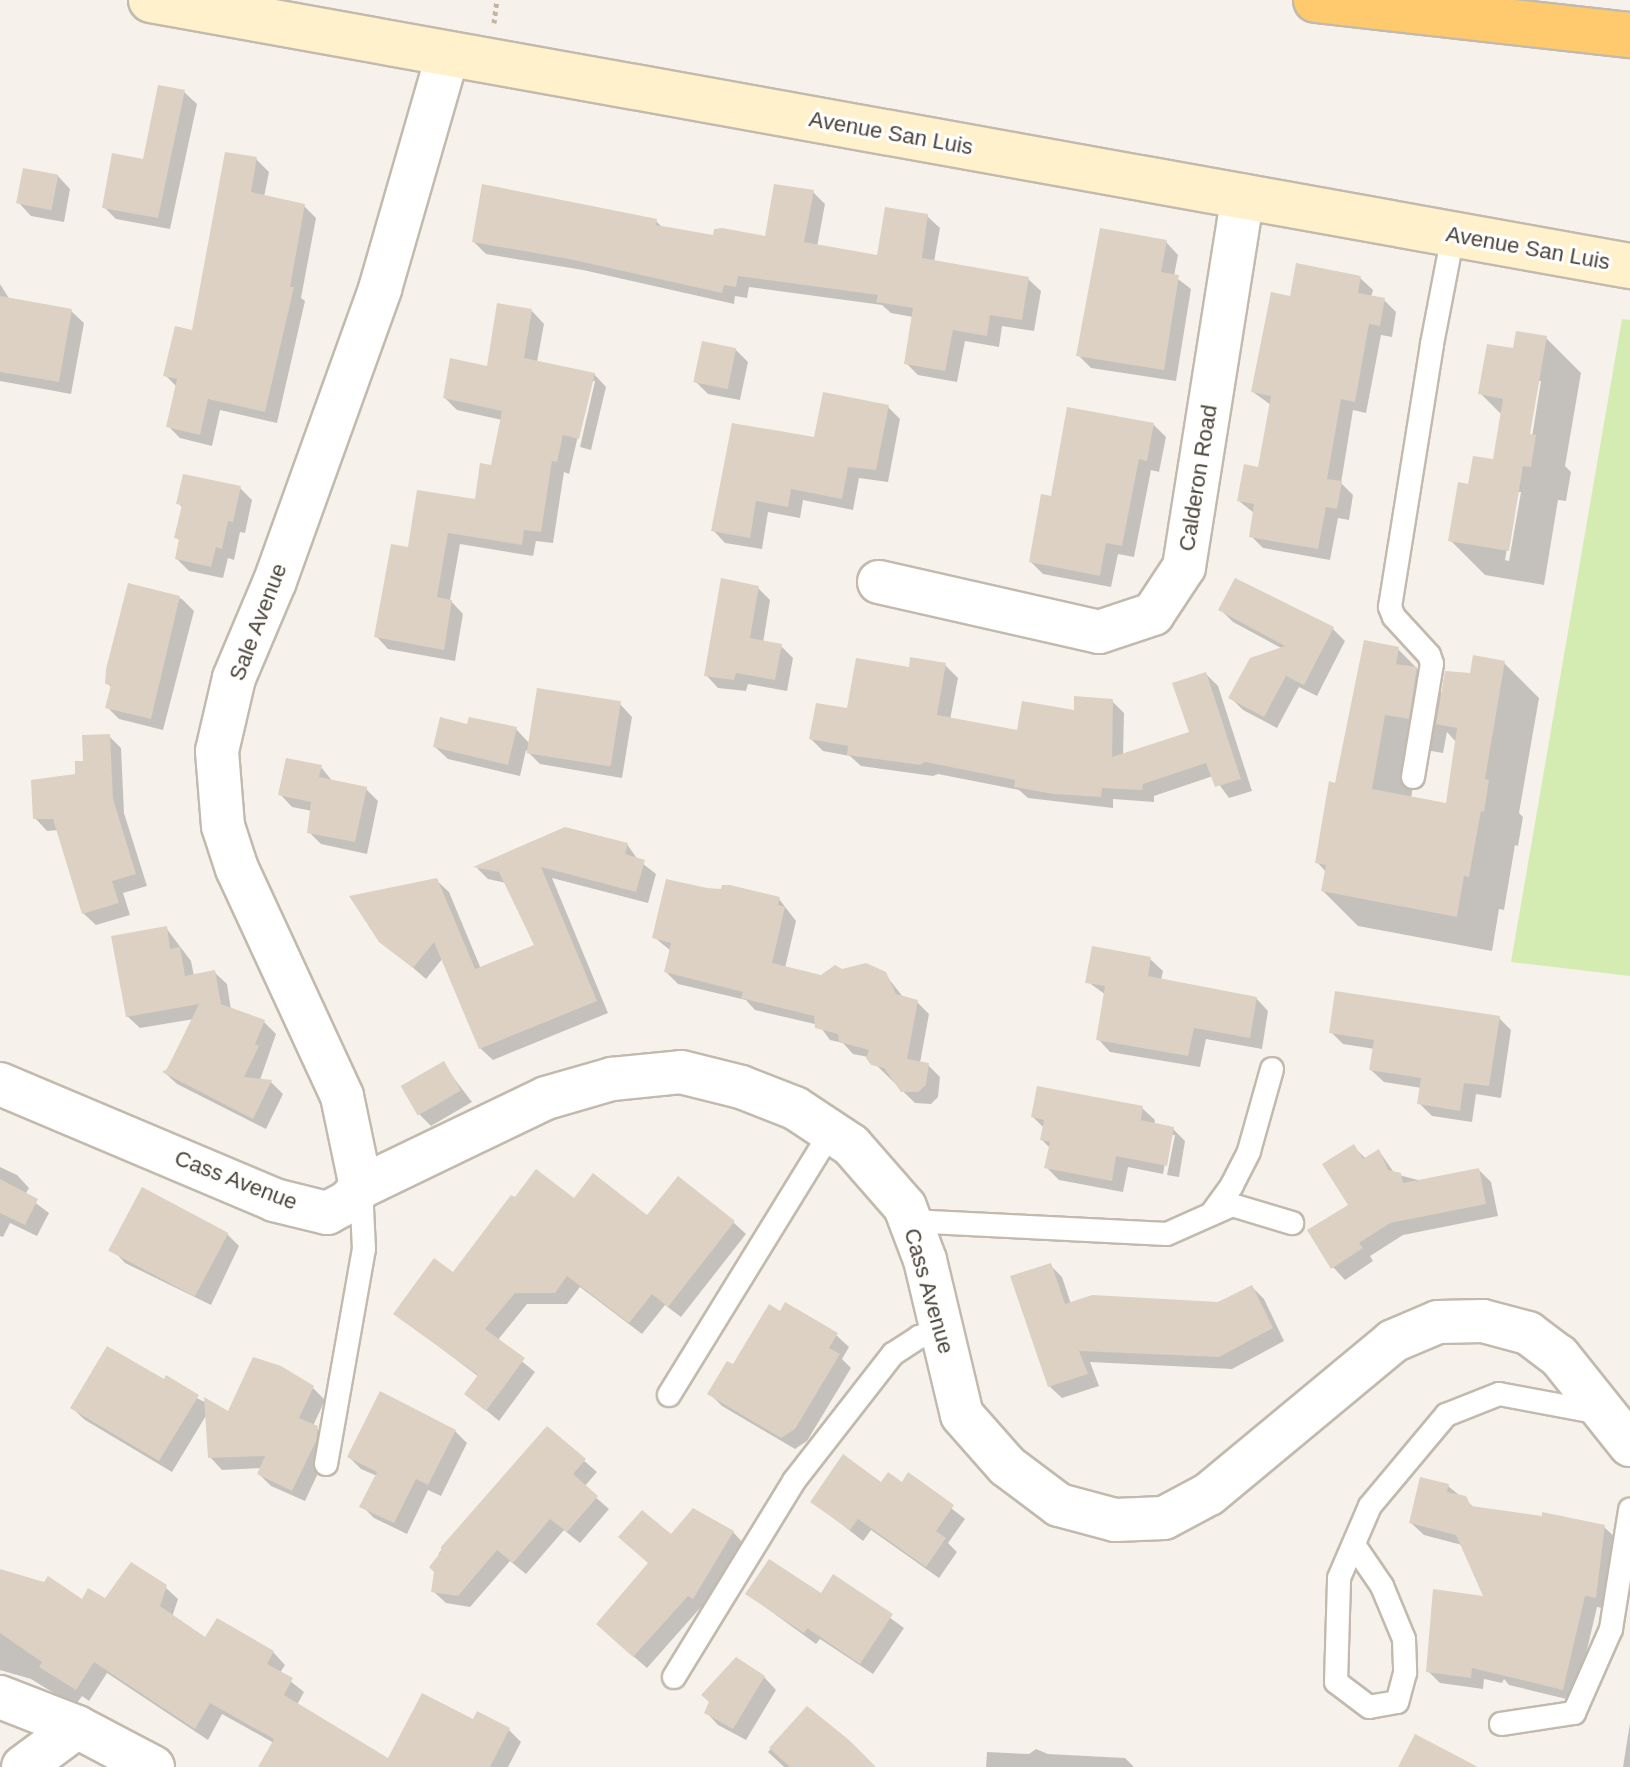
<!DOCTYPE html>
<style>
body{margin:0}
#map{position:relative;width:1630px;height:1767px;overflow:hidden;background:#f6f2eb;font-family:Arial,sans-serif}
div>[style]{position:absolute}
.green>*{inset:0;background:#d4ecb2}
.shadow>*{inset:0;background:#0003}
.building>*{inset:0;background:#dcd1c2;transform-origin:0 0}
.path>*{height:5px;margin-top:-2.5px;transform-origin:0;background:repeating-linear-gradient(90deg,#c5b59d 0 4px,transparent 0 8px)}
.roads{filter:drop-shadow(2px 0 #c2baad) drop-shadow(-2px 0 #c2baad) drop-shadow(0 2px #c2baad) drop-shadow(0 -2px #c2baad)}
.lane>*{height:22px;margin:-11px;padding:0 11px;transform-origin:11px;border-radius:11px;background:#fff}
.street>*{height:42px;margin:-21px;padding:0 21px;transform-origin:21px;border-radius:21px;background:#fff}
.secondary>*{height:44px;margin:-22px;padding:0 22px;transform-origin:22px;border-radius:22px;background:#fff1cc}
.highway>*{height:44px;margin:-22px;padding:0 22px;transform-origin:22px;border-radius:22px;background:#ffc96d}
span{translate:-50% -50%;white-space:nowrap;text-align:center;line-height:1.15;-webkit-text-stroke:6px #fff;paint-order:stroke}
.street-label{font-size:22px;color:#4b4338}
</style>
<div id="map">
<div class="green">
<div style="clip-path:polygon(1622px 319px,1630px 320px,1630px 976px,1511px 962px)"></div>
</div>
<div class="shadow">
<div style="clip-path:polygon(184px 92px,197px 104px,170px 229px,116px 219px,104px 207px,144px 162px)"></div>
<div style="clip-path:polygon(256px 159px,269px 172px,264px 197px,304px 206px,316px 218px,301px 298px,305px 301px,277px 423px,220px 410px,212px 446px,180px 438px,168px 426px,177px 387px,165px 375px,193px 332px)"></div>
<div style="clip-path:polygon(58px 176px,70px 189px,64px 222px,31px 216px,19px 203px)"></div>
<div style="clip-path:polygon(813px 192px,825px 204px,817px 247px,879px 257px,927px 216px,940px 228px,934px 262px,1028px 279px,1041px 291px,1034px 331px,1002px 326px,999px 347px,965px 341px,957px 382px,918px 375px,906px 363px,913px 317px,891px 313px,882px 305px,749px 287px,747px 298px,735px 296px,734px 304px,583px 270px,486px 254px,474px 242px,656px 221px,663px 228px,715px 238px,767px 238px)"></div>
<div style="clip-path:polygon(1166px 242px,1178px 255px,1174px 276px,1191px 289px,1176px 381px,1091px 368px,1078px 355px)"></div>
<div style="clip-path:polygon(1360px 278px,1373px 290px,1371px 297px,1384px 300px,1396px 312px,1392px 337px,1381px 335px,1366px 413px,1353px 410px,1341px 483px,1353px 495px,1349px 520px,1338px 518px,1330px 560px,1263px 548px,1251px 536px,1254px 513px,1239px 501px,1260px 469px,1271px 405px,1253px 392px,1291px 298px)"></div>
<div style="clip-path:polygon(0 284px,10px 300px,71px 311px,84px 323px,71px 394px,0 381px)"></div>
<div style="clip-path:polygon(532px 311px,544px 324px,537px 362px,594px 374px,606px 387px,591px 450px,580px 447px,595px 381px,591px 381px,569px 474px,564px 472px,553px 543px,536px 541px,533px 556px,460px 544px,450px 600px,463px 614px,455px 661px,388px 649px,376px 636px,410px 549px,476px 501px,493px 467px,502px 420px,457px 410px,445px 398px,489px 368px)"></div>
<div style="clip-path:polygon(evenodd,1546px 338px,1581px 373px,1565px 466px,1571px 472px,1566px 501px,1558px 500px,1544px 585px,1485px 575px,1450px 540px,1470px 487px,1495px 461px,1503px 416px,1481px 394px,1514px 350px,1546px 338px,1537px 381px,1541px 381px,1532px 437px,1528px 436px,1537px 381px,1546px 338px,1517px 492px,1521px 492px,1509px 561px,1505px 560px,1517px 492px)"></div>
<div style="clip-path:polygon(736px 350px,748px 362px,740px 400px,708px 394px,696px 382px)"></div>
<div style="clip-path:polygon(888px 407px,900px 419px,888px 482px,859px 478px,853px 510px,803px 500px,800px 518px,768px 512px,762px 549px,725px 543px,713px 530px)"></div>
<div style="clip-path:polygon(1154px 425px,1166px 437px,1159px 472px,1151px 470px,1134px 557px,1118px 554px,1111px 587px,1043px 574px,1031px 562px,1052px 498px)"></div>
<div style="clip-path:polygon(240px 488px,252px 500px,245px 533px,240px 532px,234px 560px,228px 558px,223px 578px,189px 571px,177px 559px,180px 541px,176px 537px,183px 508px,178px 503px)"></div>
<div style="clip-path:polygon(130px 585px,182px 599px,194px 611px,163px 730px,119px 719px,107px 707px,112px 688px,107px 683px)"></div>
<div style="clip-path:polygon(758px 588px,770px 600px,763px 643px,781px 646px,793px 658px,787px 691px,748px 684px,746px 691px,718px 688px,706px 675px)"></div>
<div style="clip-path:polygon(1220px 609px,1333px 629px,1345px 641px,1317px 696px,1299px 687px,1277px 728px,1243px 710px,1231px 698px,1283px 649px,1233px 622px)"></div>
<div style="clip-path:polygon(evenodd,1398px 649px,1443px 695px,1472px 675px,1504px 663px,1539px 698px,1519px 813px,1523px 817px,1518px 846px,1515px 845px,1504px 910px,1499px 909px,1492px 951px,1358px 926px,1323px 891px,1326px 872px,1317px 862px,1337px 785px,1398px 649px,1447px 732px,1457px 743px,1447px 805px,1411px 798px,1420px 749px,1443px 753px,1447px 732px)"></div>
<div style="clip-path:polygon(945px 665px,958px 678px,950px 720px,1019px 732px,1112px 701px,1124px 713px,1123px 756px,1191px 734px,1206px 674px,1218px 686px,1252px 791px,1229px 798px,1213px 776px,1154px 796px,1154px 802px,1113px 799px,1113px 808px,1028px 798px,1019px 790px,938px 774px,933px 776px,861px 766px,850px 756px,823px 751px,811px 739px,910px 669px)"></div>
<div style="clip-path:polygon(620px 704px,632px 717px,622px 778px,540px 764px,526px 750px,520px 776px,448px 759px,435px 747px,468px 726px,516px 729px,529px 743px)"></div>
<div style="clip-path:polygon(109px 736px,121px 748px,124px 813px,147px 886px,123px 893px,130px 915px,96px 925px,83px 913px,58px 830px,47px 831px,35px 818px,77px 776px)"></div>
<div style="clip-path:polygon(321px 767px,333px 782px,366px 789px,378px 801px,367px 854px,321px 844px,309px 832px,312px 811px,292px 807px,280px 794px)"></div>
<div style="clip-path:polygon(565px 829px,627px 844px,638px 860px,656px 874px,648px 903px,552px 878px,608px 1013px,493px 1060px,480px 1048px,443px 958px,426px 979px,381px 940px,436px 880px,449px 892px,481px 969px,537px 946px,506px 883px,488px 879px,477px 868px)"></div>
<div style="clip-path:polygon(706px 890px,779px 899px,796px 921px,785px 968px,821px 977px,842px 971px,885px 974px,903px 997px,917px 1002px,929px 1014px,920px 1063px,928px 1065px,940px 1077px,938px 1097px,931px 1104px,915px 1103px,868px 1057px,853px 1054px,843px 1043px,830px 1040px,819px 1025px,755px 1010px,746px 1000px,678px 984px,666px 972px,671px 951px,654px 937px)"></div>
<div style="clip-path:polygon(166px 928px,191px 961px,194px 976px,214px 972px,227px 984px,231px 1010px,264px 1022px,276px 1034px,260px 1080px,271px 1082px,283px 1094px,266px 1129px,177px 1084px,165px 1073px,194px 1019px,140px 1028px,127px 1016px)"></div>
<div style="clip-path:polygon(1150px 959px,1163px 971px,1161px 980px,1256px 998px,1268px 1011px,1262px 1049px,1206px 1039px,1200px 1067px,1110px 1052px,1098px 1039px,1106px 995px,1088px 982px)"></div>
<div style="clip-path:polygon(1499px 1018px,1511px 1030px,1501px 1098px,1476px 1094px,1472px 1122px,1432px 1116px,1419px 1103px,1422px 1088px,1384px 1082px,1371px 1070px,1375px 1049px,1343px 1044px,1331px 1032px)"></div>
<div style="clip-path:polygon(443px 1064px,472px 1102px,431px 1126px,419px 1114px)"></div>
<div style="clip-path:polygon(1142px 1108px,1155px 1120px,1154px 1125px,1173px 1129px,1185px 1141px,1179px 1177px,1167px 1175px,1175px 1135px,1170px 1135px,1163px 1174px,1128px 1167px,1123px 1192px,1059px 1180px,1046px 1167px,1050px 1148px,1042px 1140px,1044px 1128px,1033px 1117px)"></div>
<div style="clip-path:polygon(1354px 1147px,1366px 1159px,1379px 1151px,1395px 1174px,1422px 1181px,1479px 1170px,1491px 1182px,1498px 1216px,1403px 1235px,1370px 1256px,1373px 1261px,1345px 1280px,1333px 1267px,1350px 1205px)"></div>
<div style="clip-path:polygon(0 1167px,17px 1175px,29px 1188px,25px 1195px,49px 1213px,37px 1236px,10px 1223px,3px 1237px,0 1236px)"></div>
<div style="clip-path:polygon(575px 1200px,648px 1218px,733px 1222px,746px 1234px,681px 1317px,665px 1305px,642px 1334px,580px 1287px,567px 1304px,527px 1304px,497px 1341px,535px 1372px,499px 1421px,467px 1394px,479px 1377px,396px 1314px)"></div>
<div style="clip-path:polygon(227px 1234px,239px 1246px,211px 1305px,125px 1263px,113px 1250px)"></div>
<div style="clip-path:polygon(1050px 1265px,1062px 1277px,1071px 1304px,1218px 1304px,1252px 1287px,1264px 1299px,1284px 1341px,1232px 1369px,1090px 1362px,1099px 1386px,1062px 1398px,1049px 1386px)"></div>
<div style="clip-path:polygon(836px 1335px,849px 1347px,842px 1359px,851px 1368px,807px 1441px,795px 1449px,722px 1406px,710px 1394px,734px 1367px)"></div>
<div style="clip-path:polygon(164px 1382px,229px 1414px,313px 1388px,325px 1400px,313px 1426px,330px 1440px,327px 1454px,305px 1501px,271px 1486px,259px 1474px,262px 1468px,222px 1470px,210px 1457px,207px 1414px,172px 1472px,85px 1420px,72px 1408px)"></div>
<div style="clip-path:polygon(547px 1429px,597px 1472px,584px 1487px,609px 1509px,580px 1543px,564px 1530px,526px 1574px,510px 1561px,470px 1607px,446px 1603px,433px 1591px,439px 1553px)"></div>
<div style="clip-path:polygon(455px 1431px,467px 1443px,441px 1496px,428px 1490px,407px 1534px,374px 1518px,362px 1506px,377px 1476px,361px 1469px,349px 1457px)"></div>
<div style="clip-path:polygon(909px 1475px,965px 1519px,948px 1543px,957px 1552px,939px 1578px,871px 1530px,863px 1541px,812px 1501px,881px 1484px,903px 1485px)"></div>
<div style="clip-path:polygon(1448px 1486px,1476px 1509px,1604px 1527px,1617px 1539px,1607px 1609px,1597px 1607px,1575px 1701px,1509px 1685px,1504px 1679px,1502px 1683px,1484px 1679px,1483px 1689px,1440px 1683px,1428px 1671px,1487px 1598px,1462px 1545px,1424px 1535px,1411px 1523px)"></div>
<div style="clip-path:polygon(733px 1532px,745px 1545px,706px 1610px,701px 1607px,647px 1668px,610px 1636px,671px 1537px)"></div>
<div style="clip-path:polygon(0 1571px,82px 1602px,165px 1587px,178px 1599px,172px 1617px,206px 1639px,273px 1652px,285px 1665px,280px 1673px,304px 1692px,297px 1705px,389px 1760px,474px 1722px,509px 1730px,521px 1742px,508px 1767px,260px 1767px,274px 1743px,222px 1714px,208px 1740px,107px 1673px,89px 1701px,82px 1696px,75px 1706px,31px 1679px,0 1670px)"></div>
<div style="clip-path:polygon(834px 1577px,904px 1628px,873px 1674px,820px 1639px,816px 1644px,747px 1594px,822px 1596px)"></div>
<div style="clip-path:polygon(764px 1677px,776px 1690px,746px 1740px,718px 1725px,706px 1712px,711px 1702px)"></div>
<div style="clip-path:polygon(807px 1709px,873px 1767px,784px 1767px,768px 1752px)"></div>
<div style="clip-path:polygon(1630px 1723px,1630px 1767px,1623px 1767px)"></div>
<div style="clip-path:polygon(1036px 1749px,1048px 1754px,1125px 1758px,1134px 1767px,986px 1767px,987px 1752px,1029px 1754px)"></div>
</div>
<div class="building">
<div style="clip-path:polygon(158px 85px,185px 90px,158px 218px,102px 208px,112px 153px,143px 159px)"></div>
<div style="clip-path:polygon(225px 152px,257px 157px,251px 192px,305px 204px,290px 287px,294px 287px,265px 412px,208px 399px,200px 435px,166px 427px,177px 379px,163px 376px,175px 326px,192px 330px)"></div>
<div style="left:23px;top:168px;width:36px;height:36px;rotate:11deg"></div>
<div style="clip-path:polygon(482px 184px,657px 219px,656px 225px,713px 235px,714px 229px,722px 228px,765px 236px,774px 184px,814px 190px,804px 242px,877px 255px,885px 207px,928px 214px,922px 258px,1029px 277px,1022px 320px,990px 315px,987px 336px,953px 330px,945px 371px,904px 364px,913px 308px,876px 302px,878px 295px,738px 276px,736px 287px,724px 285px,722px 293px,569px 259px,472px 242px)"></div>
<div style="clip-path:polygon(1100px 228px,1167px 240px,1161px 272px,1179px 275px,1164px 370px,1076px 356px)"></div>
<div style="clip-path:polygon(1296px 263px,1361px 276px,1358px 293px,1385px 298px,1380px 326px,1369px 324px,1355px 402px,1341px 399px,1327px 479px,1342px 481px,1337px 509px,1326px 507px,1318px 549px,1249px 537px,1254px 504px,1237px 501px,1244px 464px,1258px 467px,1271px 396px,1251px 392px,1271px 292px,1290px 296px)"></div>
<div style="clip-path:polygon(0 296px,72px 309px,59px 382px,0 372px)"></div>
<div style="clip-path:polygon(497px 303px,532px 309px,524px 358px,595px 373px,579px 439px,563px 435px,557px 462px,552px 461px,541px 532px,524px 530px,522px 545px,448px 533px,437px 597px,452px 600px,444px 650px,374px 637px,391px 544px,408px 547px,417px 490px,475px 499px,480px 463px,491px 465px,502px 411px,443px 398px,450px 358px,487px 366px)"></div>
<div style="clip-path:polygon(1516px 331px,1547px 336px,1530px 434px,1536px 435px,1531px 467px,1523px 466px,1509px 551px,1448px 541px,1458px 482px,1468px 484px,1473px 456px,1493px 459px,1503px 399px,1478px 394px,1487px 344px,1513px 348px)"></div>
<div style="left:702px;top:341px;width:35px;height:42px;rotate:12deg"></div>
<div style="clip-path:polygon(823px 392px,889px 405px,876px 470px,848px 467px,842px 499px,791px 489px,788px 507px,756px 501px,750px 538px,711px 531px,732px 423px,814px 437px)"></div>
<div style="clip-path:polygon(1067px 407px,1154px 423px,1147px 461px,1139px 459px,1122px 546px,1106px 543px,1100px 576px,1029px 562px,1041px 494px,1051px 496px)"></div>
<div style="clip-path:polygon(183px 474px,241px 486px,233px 522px,228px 521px,222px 549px,216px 547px,211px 567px,175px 559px,179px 539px,174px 538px,182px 505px,176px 504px)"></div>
<div style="clip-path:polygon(721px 578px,759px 586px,750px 638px,782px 644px,775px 680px,736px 673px,734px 680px,704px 676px)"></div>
<div style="clip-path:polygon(1235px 578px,1334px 627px,1304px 685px,1286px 676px,1264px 717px,1228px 698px,1250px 658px,1285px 646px,1218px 610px)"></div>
<div style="clip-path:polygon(128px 583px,180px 596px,151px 719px,105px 708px,111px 685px,105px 684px,106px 669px)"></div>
<div style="clip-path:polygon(1364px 640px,1399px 647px,1396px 664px,1417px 667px,1409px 719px,1385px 715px,1372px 789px,1446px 803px,1457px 728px,1436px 724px,1445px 671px,1470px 673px,1473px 655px,1505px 661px,1485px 779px,1489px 780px,1484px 812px,1481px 811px,1469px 877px,1464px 876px,1457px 917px,1321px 891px,1326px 865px,1315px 863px,1329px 781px,1335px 783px)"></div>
<div style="clip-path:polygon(910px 657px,946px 663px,937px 715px,1017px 730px,1022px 701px,1074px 710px,1074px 696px,1113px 699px,1112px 757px,1189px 732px,1172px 683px,1206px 672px,1241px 779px,1215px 787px,1206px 763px,1143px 784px,1142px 790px,1102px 788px,1101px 797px,1053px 794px,1014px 787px,1015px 780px,925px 762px,920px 765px,847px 755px,848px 746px,809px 739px,816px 703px,847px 708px,856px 658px,909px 667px)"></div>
<div style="left:537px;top:688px;width:85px;height:66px;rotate:9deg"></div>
<div style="clip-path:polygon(440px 717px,467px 724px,469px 717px,517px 727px,508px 765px,433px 747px)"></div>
<div style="clip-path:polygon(110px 734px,113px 799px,136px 874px,112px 881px,119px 903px,82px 914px,53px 819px,33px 819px,31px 780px,75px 774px,75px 761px,83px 761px,82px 735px)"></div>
<div style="clip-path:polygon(286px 758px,322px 765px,319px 777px,367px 787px,355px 842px,307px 833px,311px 802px,278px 795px)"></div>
<div style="clip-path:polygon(565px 827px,628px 843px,625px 854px,645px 860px,636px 892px,541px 867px,597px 1001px,479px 1049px,434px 942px,413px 968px,379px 942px,349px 896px,437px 878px,475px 969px,534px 945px,499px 872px,473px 867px)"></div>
<div style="clip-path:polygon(666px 879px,707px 888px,721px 889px,722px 885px,730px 885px,780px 897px,778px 905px,785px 907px,772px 963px,821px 975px,835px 965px,842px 969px,866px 963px,886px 972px,896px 994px,918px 1000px,907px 1059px,929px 1063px,926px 1085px,918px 1092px,901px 1092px,884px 1068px,871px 1065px,866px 1058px,869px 1050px,839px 1042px,838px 1034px,815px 1028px,814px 1016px,741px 998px,743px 992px,664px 972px,671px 943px,652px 938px)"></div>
<div style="clip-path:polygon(167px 926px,170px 949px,180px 947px,185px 976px,215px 970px,221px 1004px,265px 1020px,255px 1044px,259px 1046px,244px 1077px,272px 1080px,253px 1119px,162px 1072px,167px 1069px,199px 1004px,126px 1017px,111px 936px)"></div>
<div style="clip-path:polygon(1092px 946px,1151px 957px,1148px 976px,1257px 997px,1250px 1038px,1194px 1028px,1188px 1056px,1096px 1040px,1105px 986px,1085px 983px)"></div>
<div style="clip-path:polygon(1335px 991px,1500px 1016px,1489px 1086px,1464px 1083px,1460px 1111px,1417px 1104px,1421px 1078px,1369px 1070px,1374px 1040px,1329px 1033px)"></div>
<div style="left:444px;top:1061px;width:34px;height:50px;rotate:60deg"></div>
<div style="clip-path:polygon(1037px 1086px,1143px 1106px,1141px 1120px,1174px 1127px,1167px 1166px,1116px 1156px,1112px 1181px,1044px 1168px,1050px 1142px,1040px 1140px,1044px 1120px,1031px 1117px)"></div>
<div style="clip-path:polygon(1354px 1144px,1363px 1159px,1379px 1149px,1388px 1170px,1401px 1173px,1403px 1183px,1479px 1168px,1486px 1204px,1390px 1223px,1359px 1243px,1363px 1248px,1331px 1269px,1307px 1230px,1348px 1205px,1322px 1164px)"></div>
<div style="clip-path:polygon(536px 1169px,574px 1198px,593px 1173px,647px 1215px,678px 1176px,735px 1221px,668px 1307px,652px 1294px,629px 1323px,567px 1276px,555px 1293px,515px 1293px,485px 1329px,525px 1358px,486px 1411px,464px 1394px,478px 1375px,393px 1314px,434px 1258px,453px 1272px,511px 1195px,515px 1197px)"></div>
<div style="clip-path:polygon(0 1179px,38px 1199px,25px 1225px,0 1213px)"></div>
<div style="left:142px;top:1187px;width:98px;height:72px;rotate:28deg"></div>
<div style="clip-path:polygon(1051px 1263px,1065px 1304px,1092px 1295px,1218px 1302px,1252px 1285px,1273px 1328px,1219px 1357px,1079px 1351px,1088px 1374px,1048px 1387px,1010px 1276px)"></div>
<div style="clip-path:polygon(785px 1302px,838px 1333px,829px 1348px,840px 1354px,795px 1429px,781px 1438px,707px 1394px,727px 1361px,733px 1364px,769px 1304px,780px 1311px)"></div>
<div style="clip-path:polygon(107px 1346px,164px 1379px,166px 1375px,199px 1395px,159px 1461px,70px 1408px)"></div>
<div style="clip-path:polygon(253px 1357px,281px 1366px,314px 1386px,299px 1418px,318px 1426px,316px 1441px,292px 1491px,257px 1474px,265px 1456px,208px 1458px,204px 1397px,228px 1411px)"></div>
<div style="clip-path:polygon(380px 1391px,456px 1430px,428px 1485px,416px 1479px,394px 1523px,359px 1507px,377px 1472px,347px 1457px)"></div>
<div style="clip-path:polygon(547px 1426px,586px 1459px,573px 1474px,598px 1496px,567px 1532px,550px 1519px,513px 1563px,497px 1550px,458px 1596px,431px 1592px,434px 1572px,429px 1567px,441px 1552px,441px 1547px)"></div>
<div style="clip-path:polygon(843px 1454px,881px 1482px,888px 1472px,902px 1482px,908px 1472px,954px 1505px,936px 1531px,946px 1538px,926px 1567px,858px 1519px,850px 1530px,810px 1502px)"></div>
<div style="clip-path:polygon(1420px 1477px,1449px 1484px,1447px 1492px,1466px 1496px,1471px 1506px,1542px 1516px,1542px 1512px,1605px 1525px,1596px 1598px,1585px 1596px,1563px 1690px,1472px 1668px,1471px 1678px,1426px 1672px,1433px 1589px,1483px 1596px,1456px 1535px,1409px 1523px)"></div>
<div style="clip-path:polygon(693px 1508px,734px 1531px,693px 1599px,688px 1596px,633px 1657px,596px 1624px,648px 1563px,618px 1537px,642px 1510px,671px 1534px)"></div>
<div style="clip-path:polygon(769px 1559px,821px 1593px,833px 1574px,893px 1614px,860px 1664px,807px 1628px,804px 1633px,745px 1594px)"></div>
<div style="clip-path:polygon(131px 1562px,167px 1585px,160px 1606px,205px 1637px,217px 1618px,274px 1651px,267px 1664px,293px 1678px,284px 1695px,388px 1758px,422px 1693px,473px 1719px,477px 1711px,510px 1728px,490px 1767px,258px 1767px,274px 1739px,210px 1703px,195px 1729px,94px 1662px,76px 1690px,39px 1667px,42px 1662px,0 1633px,0 1569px,44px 1582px,48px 1576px,82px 1599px,88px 1588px,105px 1598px)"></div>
<div style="clip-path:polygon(736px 1657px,765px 1676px,733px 1729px,704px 1713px,709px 1702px,701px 1695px)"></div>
<div style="clip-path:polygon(807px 1706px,849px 1740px,876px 1767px,790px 1767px,769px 1748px)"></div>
<div style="clip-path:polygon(1415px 1734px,1478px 1767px,1398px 1767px)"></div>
</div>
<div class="path">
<div style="left:494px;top:23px;width:23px;rotate:-83deg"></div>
</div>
<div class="roads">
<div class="lane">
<div style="left:1413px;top:777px;width:115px;rotate:-80.5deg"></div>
<div style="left:1432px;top:664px;width:9px;rotate:-108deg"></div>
<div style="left:1429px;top:655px;width:52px;rotate:-132.6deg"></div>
<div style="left:1394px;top:617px;width:11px;rotate:-112deg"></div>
<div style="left:1390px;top:607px;width:266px;rotate:-80.9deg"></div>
<div style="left:1432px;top:344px;width:111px;rotate:-79.1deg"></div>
<div style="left:1212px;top:1213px;width:34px;rotate:-54deg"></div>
<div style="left:1232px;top:1185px;width:38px;rotate:-63deg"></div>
<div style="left:1249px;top:1151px;width:85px;rotate:-74.3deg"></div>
<div style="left:910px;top:1221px;width:257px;rotate:2.9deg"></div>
<div style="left:1167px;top:1234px;width:71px;rotate:-24deg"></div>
<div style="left:1232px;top:1205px;width:63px;rotate:16.7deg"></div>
<div style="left:669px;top:1395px;width:309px;rotate:-58.4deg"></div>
<div style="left:326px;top:1464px;width:218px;rotate:-80deg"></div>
<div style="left:364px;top:1249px;width:61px;rotate:-92.8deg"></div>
<div style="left:1354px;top:1545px;width:50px;rotate:55.7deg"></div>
<div style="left:1382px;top:1586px;width:57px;rotate:67.5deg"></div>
<div style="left:1404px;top:1639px;width:34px;rotate:88deg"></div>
<div style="left:1405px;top:1673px;width:30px;rotate:105deg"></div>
<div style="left:1397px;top:1702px;width:28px;rotate:170deg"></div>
<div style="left:1369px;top:1707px;width:41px;rotate:-142.9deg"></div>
<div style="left:1336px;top:1682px;width:104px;rotate:-88.3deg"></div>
<div style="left:1339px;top:1578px;width:78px;rotate:-66.7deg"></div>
<div style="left:1370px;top:1506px;width:119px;rotate:-50.1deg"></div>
<div style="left:1446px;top:1415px;width:57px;rotate:-21.6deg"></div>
<div style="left:1499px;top:1394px;width:104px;rotate:10.6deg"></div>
<div style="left:674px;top:1677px;width:230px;rotate:-58.5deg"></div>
<div style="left:794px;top:1481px;width:161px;rotate:-52.1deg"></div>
<div style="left:893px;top:1354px;width:31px;rotate:-33deg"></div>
<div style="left:919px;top:1337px;width:24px;rotate:-15deg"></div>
<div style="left:1501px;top:1724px;width:74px;rotate:-8.6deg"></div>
<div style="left:1574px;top:1713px;width:92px;rotate:-66.2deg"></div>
<div style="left:1611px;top:1629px;width:121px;rotate:-80.9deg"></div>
</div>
<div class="street">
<div style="left:879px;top:582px;width:226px;rotate:12.8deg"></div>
<div style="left:1099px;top:632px;width:57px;rotate:-18.4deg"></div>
<div style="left:1153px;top:614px;width:56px;rotate:-56.6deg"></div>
<div style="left:1184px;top:567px;width:376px;rotate:-81deg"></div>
<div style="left:0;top:1084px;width:298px;rotate:22.9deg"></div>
<div style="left:274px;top:1200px;width:55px;rotate:13.8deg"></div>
<div style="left:327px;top:1213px;width:24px;rotate:-28deg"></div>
<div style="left:348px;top:1202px;width:20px;rotate:-49deg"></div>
<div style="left:361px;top:1187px;width:205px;rotate:-25.7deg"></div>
<div style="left:546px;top:1098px;width:69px;rotate:-16.1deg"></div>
<div style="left:612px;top:1079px;width:69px;rotate:-5.8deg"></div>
<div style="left:681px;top:1072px;width:62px;rotate:14deg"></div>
<div style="left:741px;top:1087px;width:58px;rotate:21.3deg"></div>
<div style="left:795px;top:1108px;width:67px;rotate:33.5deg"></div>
<div style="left:851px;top:1145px;width:82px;rotate:48.9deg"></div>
<div style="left:905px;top:1207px;width:57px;rotate:69.3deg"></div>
<div style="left:925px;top:1260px;width:159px;rotate:76.6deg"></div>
<div style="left:962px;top:1415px;width:68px;rotate:48.6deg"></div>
<div style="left:1007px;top:1466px;width:65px;rotate:36.9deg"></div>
<div style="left:1059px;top:1505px;width:58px;rotate:15deg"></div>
<div style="left:1115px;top:1520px;width:49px;rotate:-2.3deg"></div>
<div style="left:1164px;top:1518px;width:51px;rotate:-28.1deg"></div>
<div style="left:1209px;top:1494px;width:239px;rotate:-39.7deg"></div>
<div style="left:1393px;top:1341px;width:49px;rotate:-22.9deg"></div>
<div style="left:1438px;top:1322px;width:45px;rotate:-1.3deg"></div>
<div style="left:1483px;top:1321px;width:47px;rotate:14.9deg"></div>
<div style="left:1528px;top:1333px;width:39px;rotate:37deg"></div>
<div style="left:1559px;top:1356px;width:114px;rotate:51.4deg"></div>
<div style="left:361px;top:1187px;width:93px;rotate:-101.8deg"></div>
<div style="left:342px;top:1096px;width:250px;rotate:-114.8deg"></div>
<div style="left:237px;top:869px;width:45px;rotate:-108deg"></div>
<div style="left:223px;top:826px;width:75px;rotate:-94.6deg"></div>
<div style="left:217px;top:751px;width:75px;rotate:-76.9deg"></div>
<div style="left:234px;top:678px;width:105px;rotate:-67.1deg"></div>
<div style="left:275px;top:581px;width:310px;rotate:-70.2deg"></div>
<div style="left:380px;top:289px;width:245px;rotate:-73.9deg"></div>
<div style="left:0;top:1697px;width:83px;rotate:21.3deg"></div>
<div style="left:77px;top:1727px;width:86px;rotate:27.8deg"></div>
<div style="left:23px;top:1767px;width:67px;rotate:-36.5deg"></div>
</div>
<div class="secondary">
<div style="left:151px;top:0;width:1503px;rotate:10.2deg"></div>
</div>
<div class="highway">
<div style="left:1316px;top:0;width:316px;rotate:6.4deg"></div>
</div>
</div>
<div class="street-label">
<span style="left:891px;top:133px;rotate:10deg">Avenue San Luis</span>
<span style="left:1528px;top:248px;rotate:10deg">Avenue San Luis</span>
<span style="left:1198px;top:478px;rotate:-81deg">Calderon Road</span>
<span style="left:258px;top:622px;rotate:-69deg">Sale Avenue</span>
<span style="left:236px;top:1180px;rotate:21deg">Cass Avenue</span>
<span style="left:929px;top:1291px;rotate:74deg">Cass Avenue</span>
</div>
</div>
